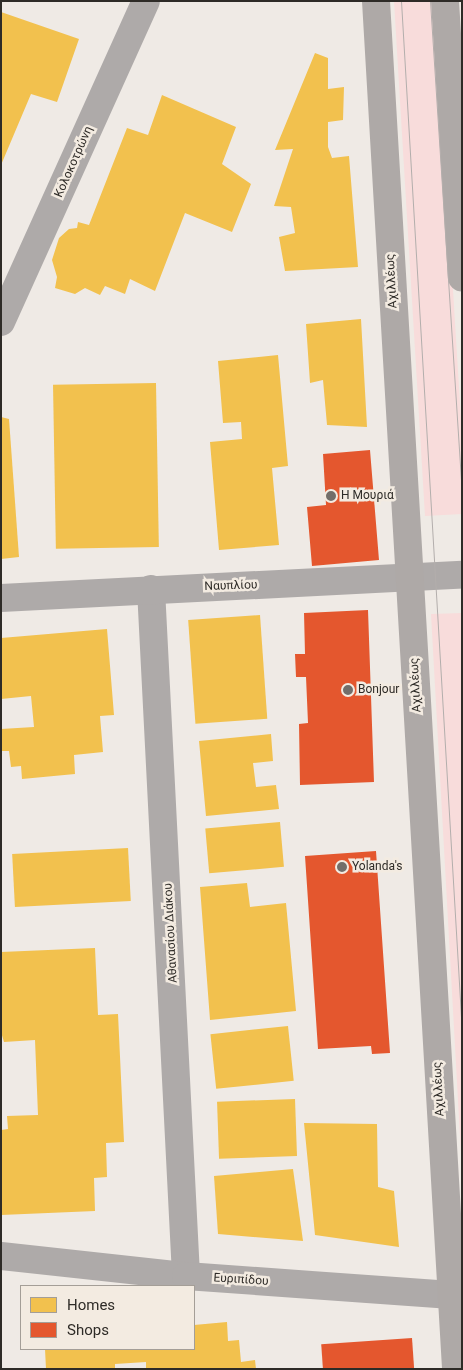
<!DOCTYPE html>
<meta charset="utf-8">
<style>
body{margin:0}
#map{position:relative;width:463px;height:1370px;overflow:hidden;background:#efeae5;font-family:Roboto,sans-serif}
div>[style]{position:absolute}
.green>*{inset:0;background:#f8dcdb}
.homes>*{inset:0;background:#f2c14e;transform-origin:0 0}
.shops>*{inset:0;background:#e4572e;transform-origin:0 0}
.minor>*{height:28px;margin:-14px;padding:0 14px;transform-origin:14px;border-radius:14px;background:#aeaaa9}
.secondary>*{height:28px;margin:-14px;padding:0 14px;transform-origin:14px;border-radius:14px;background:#aea9a7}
.tram>*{height:1px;margin:-0.5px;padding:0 0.5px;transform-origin:0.5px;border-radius:0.5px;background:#b3aeac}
.dots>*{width:14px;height:14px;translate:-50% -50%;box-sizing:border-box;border:2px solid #f3ebe1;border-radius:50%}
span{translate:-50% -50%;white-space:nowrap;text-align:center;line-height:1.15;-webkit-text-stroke:5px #f3ebe1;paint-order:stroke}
.street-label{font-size:12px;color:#2e2b27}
.poi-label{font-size:12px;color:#2e2b27}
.left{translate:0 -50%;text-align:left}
.frame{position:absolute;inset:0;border:2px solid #2e2b27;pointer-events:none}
.legend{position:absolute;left:20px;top:1285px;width:175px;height:65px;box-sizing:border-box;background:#f3ebe1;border:1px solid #a49e97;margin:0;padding:6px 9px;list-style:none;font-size:15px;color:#2e2b27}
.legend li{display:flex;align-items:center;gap:10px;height:25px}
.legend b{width:25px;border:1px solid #a49e97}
</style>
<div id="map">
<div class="green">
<div style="clip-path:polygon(394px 1px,435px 1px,462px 435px,462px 514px,425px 516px)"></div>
<div style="clip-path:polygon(462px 613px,462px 1172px,431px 614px)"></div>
</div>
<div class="homes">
<div style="clip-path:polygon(1px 12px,79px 39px,57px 102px,31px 94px,1px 165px)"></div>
<div style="clip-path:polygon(315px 53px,328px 58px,328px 89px,344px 87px,343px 120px,328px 122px,328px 147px,332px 158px,349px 156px,358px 267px,285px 271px,279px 237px,295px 233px,291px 207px,274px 206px,293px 149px,275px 150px)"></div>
<div style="clip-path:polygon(162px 95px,236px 127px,222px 164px,251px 184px,232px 232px,185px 213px,155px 291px,130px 279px,125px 294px,105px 286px,100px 295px,85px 288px,75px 294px,55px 288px,57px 277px,52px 260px,59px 238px,69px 229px,77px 228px,78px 222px,89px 225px,127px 128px,148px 135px)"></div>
<div style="clip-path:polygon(361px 319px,367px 427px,327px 425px,323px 380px,310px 383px,306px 324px)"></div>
<div style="clip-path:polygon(278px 355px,288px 466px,272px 468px,279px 545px,219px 550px,210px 442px,242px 439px,241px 422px,223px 423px,218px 361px)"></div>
<div style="left:156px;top:383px;width:164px;height:103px;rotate:89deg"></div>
<div style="clip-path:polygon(1px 417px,9px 419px,19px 557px,1px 559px)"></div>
<div style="left:260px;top:615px;width:104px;height:72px;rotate:86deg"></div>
<div style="clip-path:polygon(107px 629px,114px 715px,100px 716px,103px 752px,74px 755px,75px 774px,22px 779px,21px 766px,11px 767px,9px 751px,1px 751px,1px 729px,34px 727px,31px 696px,1px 699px,1px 638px)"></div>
<div style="clip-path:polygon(271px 734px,273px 761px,253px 763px,256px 787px,276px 785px,279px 809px,206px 816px,199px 741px)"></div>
<div style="left:280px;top:822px;width:45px;height:75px;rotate:85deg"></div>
<div style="left:128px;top:848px;width:53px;height:116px;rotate:87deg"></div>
<div style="clip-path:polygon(247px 883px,250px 907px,286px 903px,296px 1011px,210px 1020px,200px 887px)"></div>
<div style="clip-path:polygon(95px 948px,98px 1015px,118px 1014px,124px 1142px,106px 1143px,107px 1177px,94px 1178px,95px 1211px,1px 1215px,1px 1130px,8px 1129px,7px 1116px,38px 1115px,35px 1040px,4px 1042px,1px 1032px,1px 952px)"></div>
<div style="left:288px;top:1026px;width:55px;height:78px;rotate:84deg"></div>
<div style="left:295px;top:1099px;width:57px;height:78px;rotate:88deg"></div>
<div style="clip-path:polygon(304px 1123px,377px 1124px,378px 1187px,394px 1191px,399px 1247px,315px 1235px)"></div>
<div style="clip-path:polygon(293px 1169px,303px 1241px,218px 1234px,214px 1176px)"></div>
<div style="clip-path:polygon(227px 1322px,228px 1341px,239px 1340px,241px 1362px,255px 1360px,256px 1369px,146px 1369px,146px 1362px,115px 1364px,115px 1369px,46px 1369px,45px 1349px,194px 1349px,194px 1325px)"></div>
</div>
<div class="shops">
<div style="clip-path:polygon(370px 450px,379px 560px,312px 566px,307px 507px,326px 505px,323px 454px)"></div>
<div style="clip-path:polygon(368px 610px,374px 782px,300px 785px,299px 724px,308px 723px,306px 677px,296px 677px,295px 654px,305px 654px,304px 613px)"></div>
<div style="clip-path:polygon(376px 851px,390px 1053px,372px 1054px,371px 1046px,318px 1049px,305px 856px)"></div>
<div style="left:412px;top:1338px;width:31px;height:91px;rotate:86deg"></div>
</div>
<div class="minor">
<div style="left:1px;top:322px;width:352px;rotate:-65.7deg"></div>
<div style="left:151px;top:589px;width:688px;rotate:87.08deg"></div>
<div style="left:1px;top:598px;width:462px;rotate:-2.9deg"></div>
<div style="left:1px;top:1256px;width:186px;rotate:6.2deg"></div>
<div style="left:186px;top:1276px;width:266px;rotate:4.1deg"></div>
</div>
<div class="secondary">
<div style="left:376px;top:1px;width:1370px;rotate:86.65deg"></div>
<div style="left:445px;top:1px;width:277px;rotate:86.5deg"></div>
</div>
<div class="tram">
<div style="left:401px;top:1px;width:1034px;rotate:86.62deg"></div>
<div style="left:430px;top:1px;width:490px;rotate:86.3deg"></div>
</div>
<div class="dots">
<div style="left:331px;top:496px;background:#726e6a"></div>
<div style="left:348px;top:690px;background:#726e6a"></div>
<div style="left:342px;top:867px;background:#726e6a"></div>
</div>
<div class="street-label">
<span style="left:74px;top:162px;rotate:-66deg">Κολοκοτρώνη</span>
<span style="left:392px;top:281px;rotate:-93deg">Αχιλλέως</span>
<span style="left:231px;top:586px;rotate:-2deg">Ναυπλίου</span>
<span style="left:416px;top:685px;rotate:-93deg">Αχιλλέως</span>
<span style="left:171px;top:933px;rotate:-93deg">Αθανασίου Διάκου</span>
<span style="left:439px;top:1089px;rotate:-93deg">Αχιλλέως</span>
<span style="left:241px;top:1280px;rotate:4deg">Ευριπίδου</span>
</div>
<div class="poi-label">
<span class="left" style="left:341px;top:496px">Η Μουριά</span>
<span class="left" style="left:358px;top:690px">Bonjour</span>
<span class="left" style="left:352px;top:867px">Yolanda's</span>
</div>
<div class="frame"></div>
<ul class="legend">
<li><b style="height:14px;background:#f2c14e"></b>Homes</li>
<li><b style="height:14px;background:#e4572e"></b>Shops</li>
</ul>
</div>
